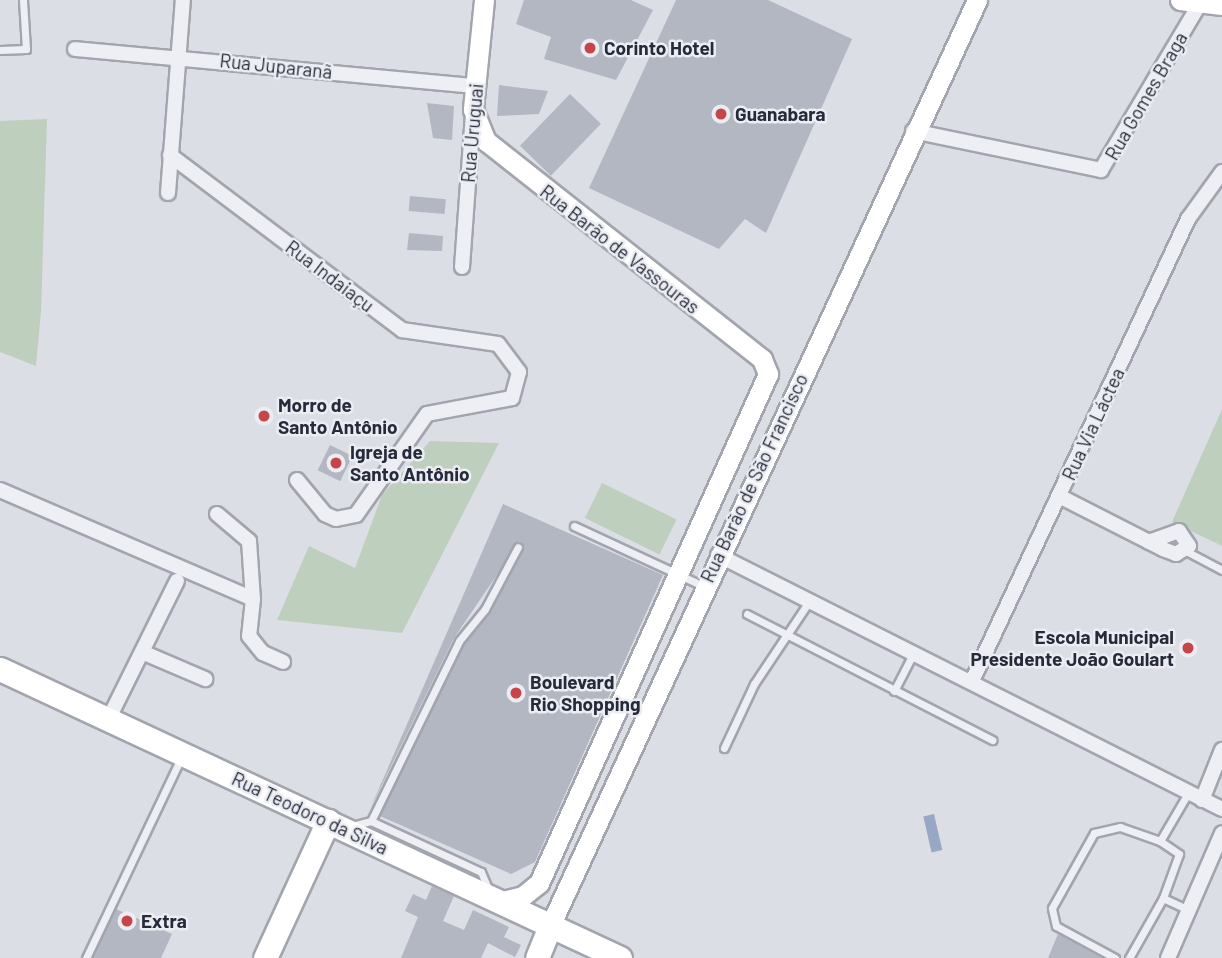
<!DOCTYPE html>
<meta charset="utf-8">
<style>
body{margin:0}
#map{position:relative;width:1222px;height:958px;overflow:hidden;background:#dcdee5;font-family:Barlow,sans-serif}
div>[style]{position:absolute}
.green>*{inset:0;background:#bfcfbd;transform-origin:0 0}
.water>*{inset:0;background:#98a8c4;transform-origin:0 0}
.building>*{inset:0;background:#b3b7c1;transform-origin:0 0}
.roads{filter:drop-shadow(2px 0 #a2a5ae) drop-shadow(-2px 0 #a2a5ae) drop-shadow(0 2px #a2a5ae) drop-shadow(0 -2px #a2a5ae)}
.lane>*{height:7px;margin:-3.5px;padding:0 3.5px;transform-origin:3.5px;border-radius:3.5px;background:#eeeff4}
.street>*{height:14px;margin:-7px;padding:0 7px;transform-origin:7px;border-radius:7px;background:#eeeff4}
.secondary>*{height:19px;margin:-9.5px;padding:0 9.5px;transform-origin:9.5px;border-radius:9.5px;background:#fff}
.primary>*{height:23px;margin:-11.5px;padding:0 11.5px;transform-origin:11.5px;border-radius:11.5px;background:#fff}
.dots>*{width:19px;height:19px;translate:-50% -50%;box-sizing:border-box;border:4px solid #ebedf3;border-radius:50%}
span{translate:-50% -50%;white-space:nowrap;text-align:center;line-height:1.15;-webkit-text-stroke:5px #ebedf3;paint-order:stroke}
.poi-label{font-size:19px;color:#262b3a;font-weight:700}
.left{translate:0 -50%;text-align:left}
.right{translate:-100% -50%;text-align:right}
.street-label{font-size:19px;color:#262b3a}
</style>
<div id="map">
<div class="green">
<div style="clip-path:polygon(47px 119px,41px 311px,36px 366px,0 352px,0 121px)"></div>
<div style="clip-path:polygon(1222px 409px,1222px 546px,1172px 522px)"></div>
<div style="clip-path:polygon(430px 441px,499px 443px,402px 633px,277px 620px,309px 546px,355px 568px,382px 495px)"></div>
<div style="left:602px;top:483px;width:83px;height:39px;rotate:26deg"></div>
</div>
<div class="water">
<div style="left:934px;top:814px;width:37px;height:11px;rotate:77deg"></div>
</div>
<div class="building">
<div style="clip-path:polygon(524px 0,631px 0,653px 10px,616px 80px,544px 59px,551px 37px,516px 24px)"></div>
<div style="clip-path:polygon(676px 0,768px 0,852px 39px,766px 233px,745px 219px,719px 249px,589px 188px)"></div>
<div style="clip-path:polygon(499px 85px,522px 88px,548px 91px,539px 114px,497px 116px)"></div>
<div style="left:570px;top:94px;width:43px;height:72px;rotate:44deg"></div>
<div style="clip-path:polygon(427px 103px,454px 106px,452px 140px,433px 138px)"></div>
<div style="left:410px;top:196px;width:36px;height:15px;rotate:5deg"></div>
<div style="clip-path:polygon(409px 233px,443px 236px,442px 251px,407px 250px)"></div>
<div style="left:330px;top:445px;width:25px;height:28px;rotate:26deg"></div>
<div style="clip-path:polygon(503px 504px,663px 575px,535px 862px,511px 874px,380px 816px,464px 644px,490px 612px,523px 550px,520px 541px,454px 638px,370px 809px)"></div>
<div style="clip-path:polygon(432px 886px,454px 896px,443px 921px,464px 930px,473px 910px,509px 927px,504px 937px,521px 945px,515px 957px,488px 943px,481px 958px,401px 958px,418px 917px,405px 911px,413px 894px,426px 900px)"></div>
<div style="clip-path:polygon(116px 909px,172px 934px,161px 958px,93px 958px)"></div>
<div style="clip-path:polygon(1058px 934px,1102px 958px,1048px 958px)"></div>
</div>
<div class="roads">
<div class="lane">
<div style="left:0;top:50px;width:26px;rotate:-2deg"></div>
<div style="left:26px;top:49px;width:49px;rotate:-93.5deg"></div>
<div style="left:574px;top:526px;width:142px;rotate:24.9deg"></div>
<div style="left:1186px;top:551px;width:41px;rotate:27.8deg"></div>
<div style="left:747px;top:614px;width:276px;rotate:27.2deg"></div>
<div style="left:894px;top:691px;width:42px;rotate:-62.8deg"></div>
<div style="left:724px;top:748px;width:71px;rotate:-64.9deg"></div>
<div style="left:754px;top:684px;width:97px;rotate:-56.3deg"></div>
<div style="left:371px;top:821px;width:200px;rotate:-63.9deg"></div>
<div style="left:459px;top:641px;width:41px;rotate:-50.9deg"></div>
<div style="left:485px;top:609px;width:70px;rotate:-62deg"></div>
<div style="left:348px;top:827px;width:24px;rotate:-15deg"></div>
<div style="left:371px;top:821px;width:121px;rotate:24.9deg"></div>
<div style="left:481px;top:872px;width:23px;rotate:67deg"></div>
<div style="left:1160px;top:841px;width:23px;rotate:34deg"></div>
<div style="left:1179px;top:854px;width:47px;rotate:110deg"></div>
<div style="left:86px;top:958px;width:224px;rotate:-64.6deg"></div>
<div style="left:1115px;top:958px;width:67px;rotate:-151.5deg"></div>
<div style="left:1056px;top:926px;width:18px;rotate:-103deg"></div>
<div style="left:1052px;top:908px;width:86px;rotate:-60.8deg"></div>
<div style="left:1094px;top:833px;width:27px;rotate:-13deg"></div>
<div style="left:1120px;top:827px;width:42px;rotate:19.3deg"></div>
<div style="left:1160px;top:841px;width:56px;rotate:-59.7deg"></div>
<div style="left:1129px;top:958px;width:69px;rotate:-60.5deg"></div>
<div style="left:1163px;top:898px;width:29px;rotate:25deg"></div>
</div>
<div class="street">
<div style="left:75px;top:49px;width:403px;rotate:5.3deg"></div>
<div style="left:913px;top:131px;width:192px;rotate:11.7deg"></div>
<div style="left:1101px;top:170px;width:198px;rotate:-59.3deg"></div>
<div style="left:170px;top:155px;width:291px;rotate:37deg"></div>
<div style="left:402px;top:330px;width:97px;rotate:8.3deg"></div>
<div style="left:498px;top:344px;width:35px;rotate:53deg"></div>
<div style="left:519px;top:372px;width:27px;rotate:105deg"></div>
<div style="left:512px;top:398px;width:86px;rotate:169.3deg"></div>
<div style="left:427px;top:414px;width:123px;rotate:125.1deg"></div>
<div style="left:356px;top:515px;width:20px;rotate:169deg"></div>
<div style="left:336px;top:519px;width:12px;rotate:-156deg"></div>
<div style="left:325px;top:514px;width:44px;rotate:-129.5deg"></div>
<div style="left:168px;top:193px;width:194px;rotate:-85.6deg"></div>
<div style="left:462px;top:267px;width:154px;rotate:-85.9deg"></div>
<div style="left:0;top:490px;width:275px;rotate:23.3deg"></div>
<div style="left:253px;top:599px;width:37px;rotate:96deg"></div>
<div style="left:249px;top:636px;width:22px;rotate:51deg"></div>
<div style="left:263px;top:653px;width:22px;rotate:24deg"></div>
<div style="left:1059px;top:496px;width:117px;rotate:27deg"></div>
<div style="left:1163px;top:549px;width:14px;rotate:21deg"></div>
<div style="left:1176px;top:554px;width:15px;rotate:-32deg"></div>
<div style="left:1189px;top:546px;width:18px;rotate:-124deg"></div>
<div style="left:1179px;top:531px;width:32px;rotate:160deg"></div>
<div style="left:217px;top:514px;width:42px;rotate:40.2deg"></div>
<div style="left:249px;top:541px;width:58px;rotate:86.1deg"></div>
<div style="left:718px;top:555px;width:564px;rotate:26.75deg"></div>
<div style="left:142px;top:652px;width:69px;rotate:23.2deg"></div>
<div style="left:972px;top:681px;width:510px;rotate:-64.94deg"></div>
<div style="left:1188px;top:219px;width:58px;rotate:-54.1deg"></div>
<div style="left:109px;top:718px;width:153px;rotate:-63.6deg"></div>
<div style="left:1202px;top:800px;width:54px;rotate:-68.2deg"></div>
<div style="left:1168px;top:958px;width:136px;rotate:-66.6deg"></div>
</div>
<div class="secondary">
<div style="left:484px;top:0;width:110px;rotate:95.8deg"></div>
<div style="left:473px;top:109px;width:35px;rotate:68deg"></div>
<div style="left:486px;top:141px;width:352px;rotate:38.3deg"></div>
<div style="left:762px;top:359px;width:16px;rotate:68deg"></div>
<div style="left:768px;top:374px;width:558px;rotate:114.22deg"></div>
<div style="left:539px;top:883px;width:21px;rotate:141deg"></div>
<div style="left:523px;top:896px;width:25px;rotate:166deg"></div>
<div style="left:1180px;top:0;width:42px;rotate:6.8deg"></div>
<div style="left:550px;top:926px;width:1020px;rotate:-65.24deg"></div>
</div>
<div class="primary">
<div style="left:0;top:669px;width:684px;rotate:24.99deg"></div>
<div style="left:265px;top:958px;width:151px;rotate:-65.3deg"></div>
<div style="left:537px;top:958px;width:35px;rotate:-68deg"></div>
</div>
</div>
<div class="dots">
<div style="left:590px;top:48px;background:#c54548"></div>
<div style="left:721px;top:114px;background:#c54548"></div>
<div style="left:264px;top:416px;background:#c54548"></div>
<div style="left:336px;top:463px;background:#c54548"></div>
<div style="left:1188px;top:648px;background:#c54548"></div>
<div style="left:516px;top:693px;background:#c54548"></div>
<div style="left:127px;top:921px;background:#c54548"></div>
</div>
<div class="poi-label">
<span class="left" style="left:604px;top:48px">Corinto Hotel</span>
<span class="left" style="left:735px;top:114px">Guanabara</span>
<span class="left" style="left:278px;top:416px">Morro de<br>Santo Antônio</span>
<span class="left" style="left:350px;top:463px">Igreja de<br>Santo Antônio</span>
<span class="right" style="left:1174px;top:648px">Escola Municipal<br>Presidente João Goulart</span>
<span class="left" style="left:530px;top:693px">Boulevard<br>Rio Shopping</span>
<span class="left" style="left:141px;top:921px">Extra</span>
</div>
<div class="street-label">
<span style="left:276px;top:66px;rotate:6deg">Rua Juparanã</span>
<span style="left:1146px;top:96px;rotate:-60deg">Rua Gomes Braga</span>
<span style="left:472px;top:133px;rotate:-85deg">Rua Uruguai</span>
<span style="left:620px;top:249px;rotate:38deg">Rua Barão de Vassouras</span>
<span style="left:330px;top:276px;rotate:37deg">Rua Indaiaçu</span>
<span style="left:1093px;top:424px;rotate:-65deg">Rua Via Láctea</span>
<span style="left:754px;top:478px;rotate:-65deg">Rua Barão de São Francisco</span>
<span style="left:310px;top:813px;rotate:25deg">Rua Teodoro da Silva</span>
</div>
</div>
